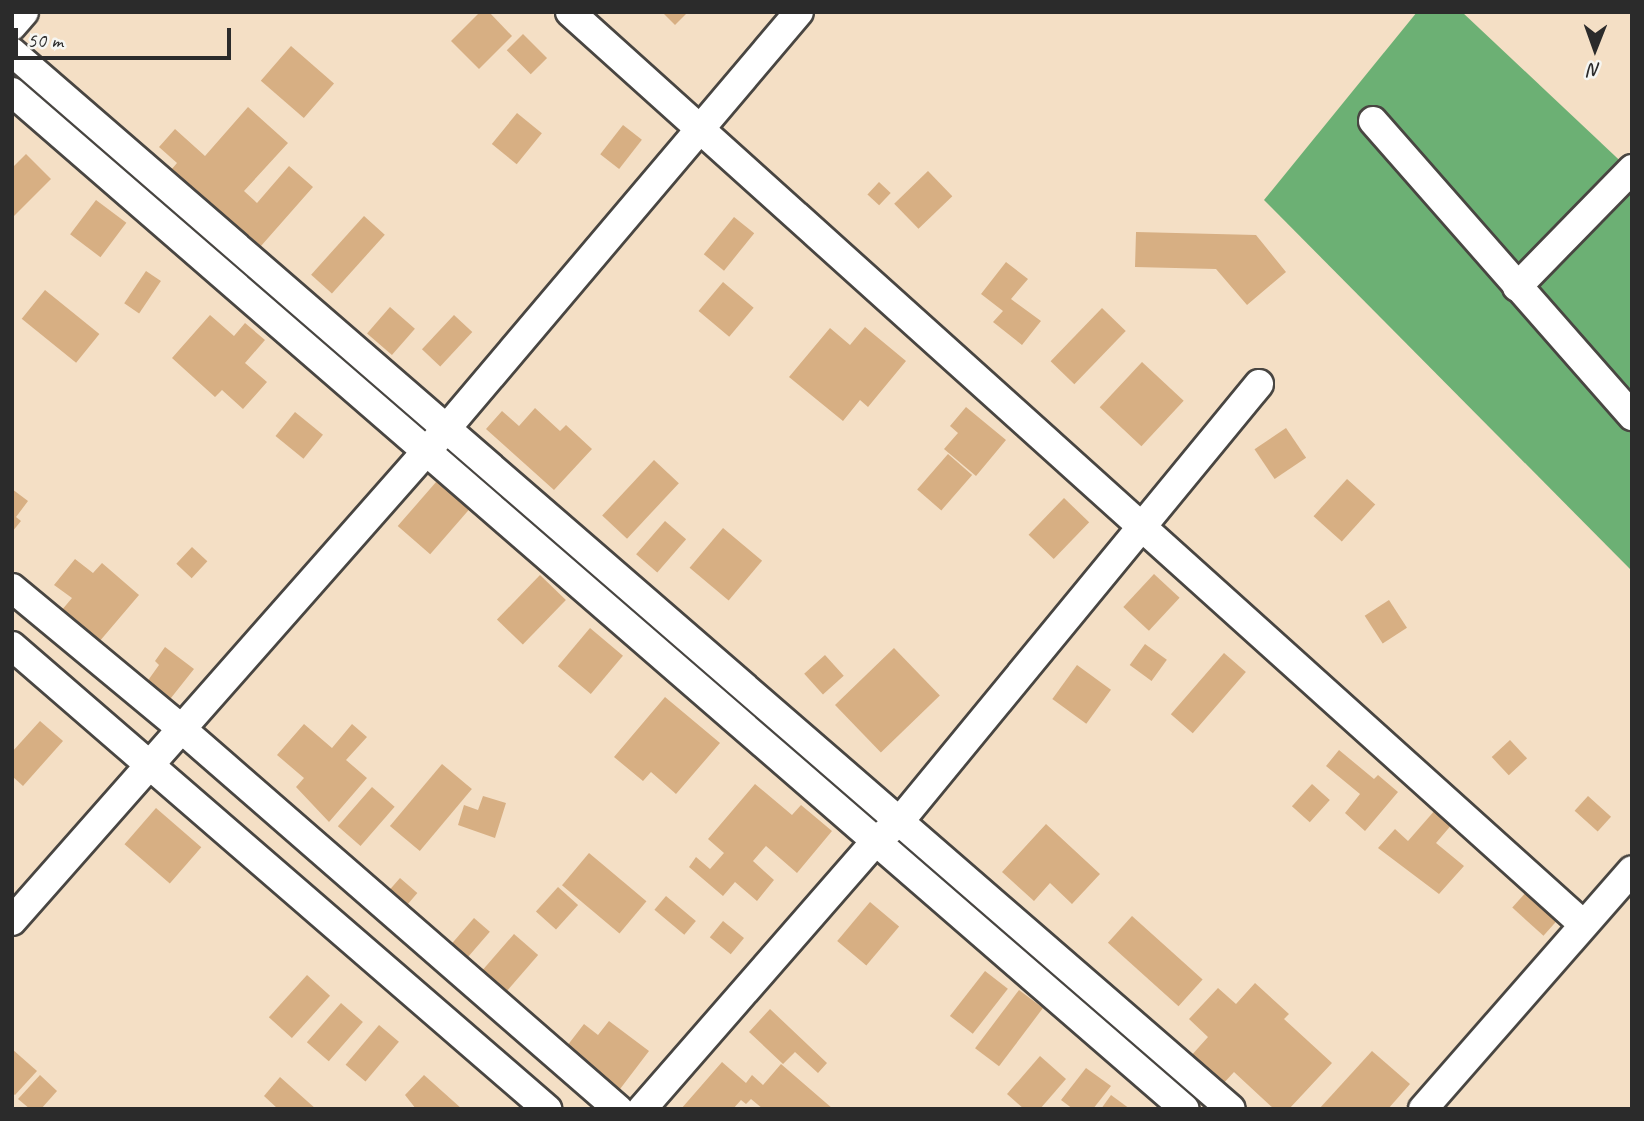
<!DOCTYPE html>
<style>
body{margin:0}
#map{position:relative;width:1644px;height:1121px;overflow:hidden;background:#f4dfc5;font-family:Caveat,sans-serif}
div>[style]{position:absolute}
.forest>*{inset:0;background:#6cb074}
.building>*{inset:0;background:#d7af83;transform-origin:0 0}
.roads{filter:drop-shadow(2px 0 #494642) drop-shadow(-2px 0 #494642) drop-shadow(0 2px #494642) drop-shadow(0 -2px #494642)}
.minor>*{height:28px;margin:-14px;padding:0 14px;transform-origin:14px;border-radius:14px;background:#fff}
span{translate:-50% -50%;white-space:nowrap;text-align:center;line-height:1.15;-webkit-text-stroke:6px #f6f6f2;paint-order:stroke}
.frame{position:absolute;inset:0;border:14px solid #2b2b2b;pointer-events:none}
.north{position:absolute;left:1560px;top:14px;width:70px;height:70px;-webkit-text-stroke:5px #f6f6f2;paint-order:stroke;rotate:181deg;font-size:19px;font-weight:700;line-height:28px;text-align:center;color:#2b2b2b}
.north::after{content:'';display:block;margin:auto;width:24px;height:32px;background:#2b2b2b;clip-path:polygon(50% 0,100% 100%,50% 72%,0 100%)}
.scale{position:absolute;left:14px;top:28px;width:217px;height:32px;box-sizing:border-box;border:4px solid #2b2b2b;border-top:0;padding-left:9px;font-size:21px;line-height:24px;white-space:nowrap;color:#2b2b2b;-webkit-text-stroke:5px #f6f6f2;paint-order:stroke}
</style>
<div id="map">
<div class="forest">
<div style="clip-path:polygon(1417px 12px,1462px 12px,1632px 172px,1632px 571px,1264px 200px)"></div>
</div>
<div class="building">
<div style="clip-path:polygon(480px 12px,489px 12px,512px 36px,479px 69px,451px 41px)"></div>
<div style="clip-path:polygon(662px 12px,688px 12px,675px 25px)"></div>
<div style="left:523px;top:34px;width:34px;height:23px;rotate:45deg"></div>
<div style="left:291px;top:46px;width:57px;height:46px;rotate:41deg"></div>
<div style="clip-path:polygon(248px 107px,288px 143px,244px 191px,257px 203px,289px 166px,313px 187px,261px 246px,171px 170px,177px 163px,159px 147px,175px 129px,205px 156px)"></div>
<div style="left:517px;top:113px;width:32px;height:40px;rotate:39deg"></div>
<div style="left:623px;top:125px;width:24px;height:37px;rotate:38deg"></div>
<div style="clip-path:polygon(26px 154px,51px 179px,14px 216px,12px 168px)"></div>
<div style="left:928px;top:171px;width:35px;height:47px;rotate:46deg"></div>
<div style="left:879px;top:182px;width:16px;height:17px;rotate:43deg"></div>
<div style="left:96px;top:200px;width:38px;height:43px;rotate:37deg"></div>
<div style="left:364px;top:216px;width:28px;height:79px;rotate:42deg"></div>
<div style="left:734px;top:217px;width:26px;height:48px;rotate:39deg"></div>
<div style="clip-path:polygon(1136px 232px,1256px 235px,1286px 272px,1247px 305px,1216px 269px,1135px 267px)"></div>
<div style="clip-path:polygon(1006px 262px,1028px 279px,1011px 299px,1041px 321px,1022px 345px,993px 322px,1003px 311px,981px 294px)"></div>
<div style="left:146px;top:271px;width:18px;height:39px;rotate:34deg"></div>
<div style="left:723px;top:282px;width:40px;height:38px;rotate:40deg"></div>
<div style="left:45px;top:290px;width:70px;height:37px;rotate:39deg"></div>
<div style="left:390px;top:307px;width:33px;height:35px;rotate:41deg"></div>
<div style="left:1102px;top:308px;width:33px;height:74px;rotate:44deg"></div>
<div style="clip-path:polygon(210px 315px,234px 336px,245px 323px,265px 340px,245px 363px,267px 382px,243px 409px,222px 390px,215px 397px,172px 358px)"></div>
<div style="left:454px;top:315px;width:25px;height:47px;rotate:43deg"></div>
<div style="clip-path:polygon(865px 327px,906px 361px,868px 407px,860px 400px,843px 421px,789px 377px,830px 328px,850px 345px)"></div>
<div style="left:1142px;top:362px;width:57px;height:62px;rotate:43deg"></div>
<div style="clip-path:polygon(966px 407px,1006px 440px,976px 476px,944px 449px,958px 433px,950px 426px)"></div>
<div style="clip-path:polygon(535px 408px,560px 431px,566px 425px,592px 449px,554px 490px,486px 429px,502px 411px,519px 426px)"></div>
<div style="left:295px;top:412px;width:36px;height:31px;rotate:39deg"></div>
<div style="left:1286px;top:428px;width:36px;height:38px;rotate:56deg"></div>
<div style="left:948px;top:454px;width:32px;height:47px;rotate:41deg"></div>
<div style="left:654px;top:460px;width:34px;height:76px;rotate:43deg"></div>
<div style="left:443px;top:474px;width:43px;height:69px;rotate:41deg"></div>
<div style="left:1347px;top:479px;width:38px;height:50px;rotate:42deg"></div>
<div style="clip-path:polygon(12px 489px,28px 501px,16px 517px,21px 521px,12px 532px)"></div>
<div style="left:1064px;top:498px;width:35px;height:51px;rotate:44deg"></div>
<div style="left:665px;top:521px;width:28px;height:44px;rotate:41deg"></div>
<div style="left:723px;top:528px;width:51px;height:52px;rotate:40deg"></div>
<div style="left:192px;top:547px;width:21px;height:23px;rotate:43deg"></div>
<div style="clip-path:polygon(75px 559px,93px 573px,102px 563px,139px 595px,99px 642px,61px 611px,72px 598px,54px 585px)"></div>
<div style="left:1154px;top:574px;width:35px;height:45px;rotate:43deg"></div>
<div style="left:540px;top:575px;width:36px;height:62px;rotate:44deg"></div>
<div style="left:1389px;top:600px;width:33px;height:29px;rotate:57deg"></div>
<div style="left:590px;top:628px;width:43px;height:50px;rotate:40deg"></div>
<div style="left:1145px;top:644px;width:27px;height:26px;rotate:36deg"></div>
<div style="clip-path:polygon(165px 647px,194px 669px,167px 703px,144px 686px,159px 665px,155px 661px)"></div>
<div style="left:894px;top:648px;width:66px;height:82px;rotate:46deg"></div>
<div style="left:1224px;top:653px;width:29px;height:81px;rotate:41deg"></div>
<div style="left:825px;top:655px;width:28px;height:28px;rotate:48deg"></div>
<div style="left:1077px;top:665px;width:42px;height:42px;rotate:36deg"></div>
<div style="clip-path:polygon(665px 697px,720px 743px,676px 794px,651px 772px,643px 781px,614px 757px)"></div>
<div style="clip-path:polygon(40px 721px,63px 741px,23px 786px,12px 776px,12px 752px)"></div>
<div style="clip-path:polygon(304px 724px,332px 748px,352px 724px,367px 737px,346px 760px,367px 778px,329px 822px,296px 787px,304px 778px,277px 755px)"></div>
<div style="left:1510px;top:740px;width:25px;height:25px;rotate:47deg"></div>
<div style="clip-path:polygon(1339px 750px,1374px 779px,1378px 775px,1398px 792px,1365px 831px,1345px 813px,1360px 794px,1326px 766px)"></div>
<div style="left:442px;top:764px;width:39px;height:81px;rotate:40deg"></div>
<div style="clip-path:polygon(755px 784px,792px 815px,801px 805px,832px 831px,797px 873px,766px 846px,753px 861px,774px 880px,757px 901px,735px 882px,723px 896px,689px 867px,696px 857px,710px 869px,724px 853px,708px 839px)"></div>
<div style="left:1312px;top:784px;width:24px;height:30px;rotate:42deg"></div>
<div style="left:372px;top:787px;width:30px;height:52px;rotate:41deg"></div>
<div style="clip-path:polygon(483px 796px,506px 803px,495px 838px,458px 825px,464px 805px,478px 810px)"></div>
<div style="left:1588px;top:796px;width:31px;height:20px;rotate:42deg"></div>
<div style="left:156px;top:808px;width:60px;height:48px;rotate:41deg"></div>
<div style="clip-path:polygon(1436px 809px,1453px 823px,1436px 843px,1464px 866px,1439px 894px,1378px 848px,1395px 829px,1408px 841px)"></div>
<div style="clip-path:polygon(1046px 824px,1100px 874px,1072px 904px,1050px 883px,1034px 901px,1002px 872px)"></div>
<div style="left:589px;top:853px;width:75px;height:42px;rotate:40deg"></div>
<div style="left:400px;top:878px;width:23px;height:24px;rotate:41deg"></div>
<div style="left:558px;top:887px;width:27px;height:33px;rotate:42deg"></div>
<div style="left:1529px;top:889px;width:42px;height:25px;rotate:42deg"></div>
<div style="left:666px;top:896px;width:39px;height:18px;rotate:40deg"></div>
<div style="left:870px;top:902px;width:38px;height:51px;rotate:40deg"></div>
<div style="left:1132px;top:916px;width:95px;height:36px;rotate:42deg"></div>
<div style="left:474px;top:918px;width:21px;height:33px;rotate:41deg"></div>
<div style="left:723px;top:921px;width:27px;height:21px;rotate:39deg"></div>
<div style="left:514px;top:934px;width:32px;height:55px;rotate:41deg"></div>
<div style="left:985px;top:971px;width:29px;height:57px;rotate:38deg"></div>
<div style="left:307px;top:975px;width:31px;height:57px;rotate:42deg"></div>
<div style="clip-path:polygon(1255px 983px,1289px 1014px,1284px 1019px,1332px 1063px,1289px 1109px,1274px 1109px,1234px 1072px,1221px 1086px,1190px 1057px,1208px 1037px,1189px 1019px,1218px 988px,1236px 1004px)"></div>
<div style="left:1019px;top:990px;width:30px;height:73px;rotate:37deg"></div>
<div style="left:341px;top:1003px;width:29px;height:52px;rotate:41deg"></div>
<div style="clip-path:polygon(770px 1009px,827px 1063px,818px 1073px,795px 1052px,783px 1064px,749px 1032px)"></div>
<div style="clip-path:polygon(609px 1021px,649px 1051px,617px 1093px,576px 1062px,581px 1057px,567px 1046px,584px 1024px,598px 1035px)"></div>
<div style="left:379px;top:1025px;width:26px;height:52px;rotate:40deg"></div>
<div style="clip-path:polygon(12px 1049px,37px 1071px,15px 1095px,12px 1093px)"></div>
<div style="clip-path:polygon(1372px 1051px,1410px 1084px,1388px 1109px,1319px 1109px)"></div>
<div style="clip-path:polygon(1040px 1056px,1066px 1079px,1040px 1109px,1024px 1109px,1007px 1094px)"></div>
<div style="clip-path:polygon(722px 1062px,746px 1083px,752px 1075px,763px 1085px,781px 1064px,833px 1109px,763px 1109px,751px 1099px,746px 1104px,741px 1100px,733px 1109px,681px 1109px)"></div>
<div style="clip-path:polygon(1086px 1068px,1111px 1086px,1093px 1109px,1073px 1109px,1061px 1100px)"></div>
<div style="clip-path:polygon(40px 1075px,57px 1091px,41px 1109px,30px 1109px,18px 1099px)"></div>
<div style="clip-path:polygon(424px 1075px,462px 1109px,416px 1109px,405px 1095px)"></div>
<div style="clip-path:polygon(280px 1077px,316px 1109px,278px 1109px,264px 1096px)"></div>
<div style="clip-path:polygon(1111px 1095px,1130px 1109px,1101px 1109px)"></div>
</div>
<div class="roads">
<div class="minor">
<div style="left:570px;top:12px;width:1364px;rotate:42deg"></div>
<div style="left:12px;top:26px;width:18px;rotate:-49deg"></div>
<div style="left:12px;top:52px;width:1613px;rotate:40.93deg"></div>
<div style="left:12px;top:92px;width:1552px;rotate:40.93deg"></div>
<div style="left:1373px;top:121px;width:393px;rotate:48.7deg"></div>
<div style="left:1517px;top:287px;width:165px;rotate:-45.7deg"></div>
<div style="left:12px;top:588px;width:224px;rotate:39.7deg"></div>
<div style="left:184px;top:731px;width:576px;rotate:41.05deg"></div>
<div style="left:12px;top:646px;width:708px;rotate:40.87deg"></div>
<div style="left:12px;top:921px;width:656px;rotate:-48.58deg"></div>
<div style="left:446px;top:429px;width:546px;rotate:-49.75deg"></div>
<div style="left:642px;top:1109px;width:356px;rotate:-48.9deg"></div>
<div style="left:876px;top:841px;width:30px;rotate:-40deg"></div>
<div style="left:899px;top:822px;width:567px;rotate:-50.58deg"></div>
<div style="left:1423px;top:1109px;width:317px;rotate:-48.8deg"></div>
</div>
</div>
<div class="frame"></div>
<div class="north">N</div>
<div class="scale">50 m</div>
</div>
